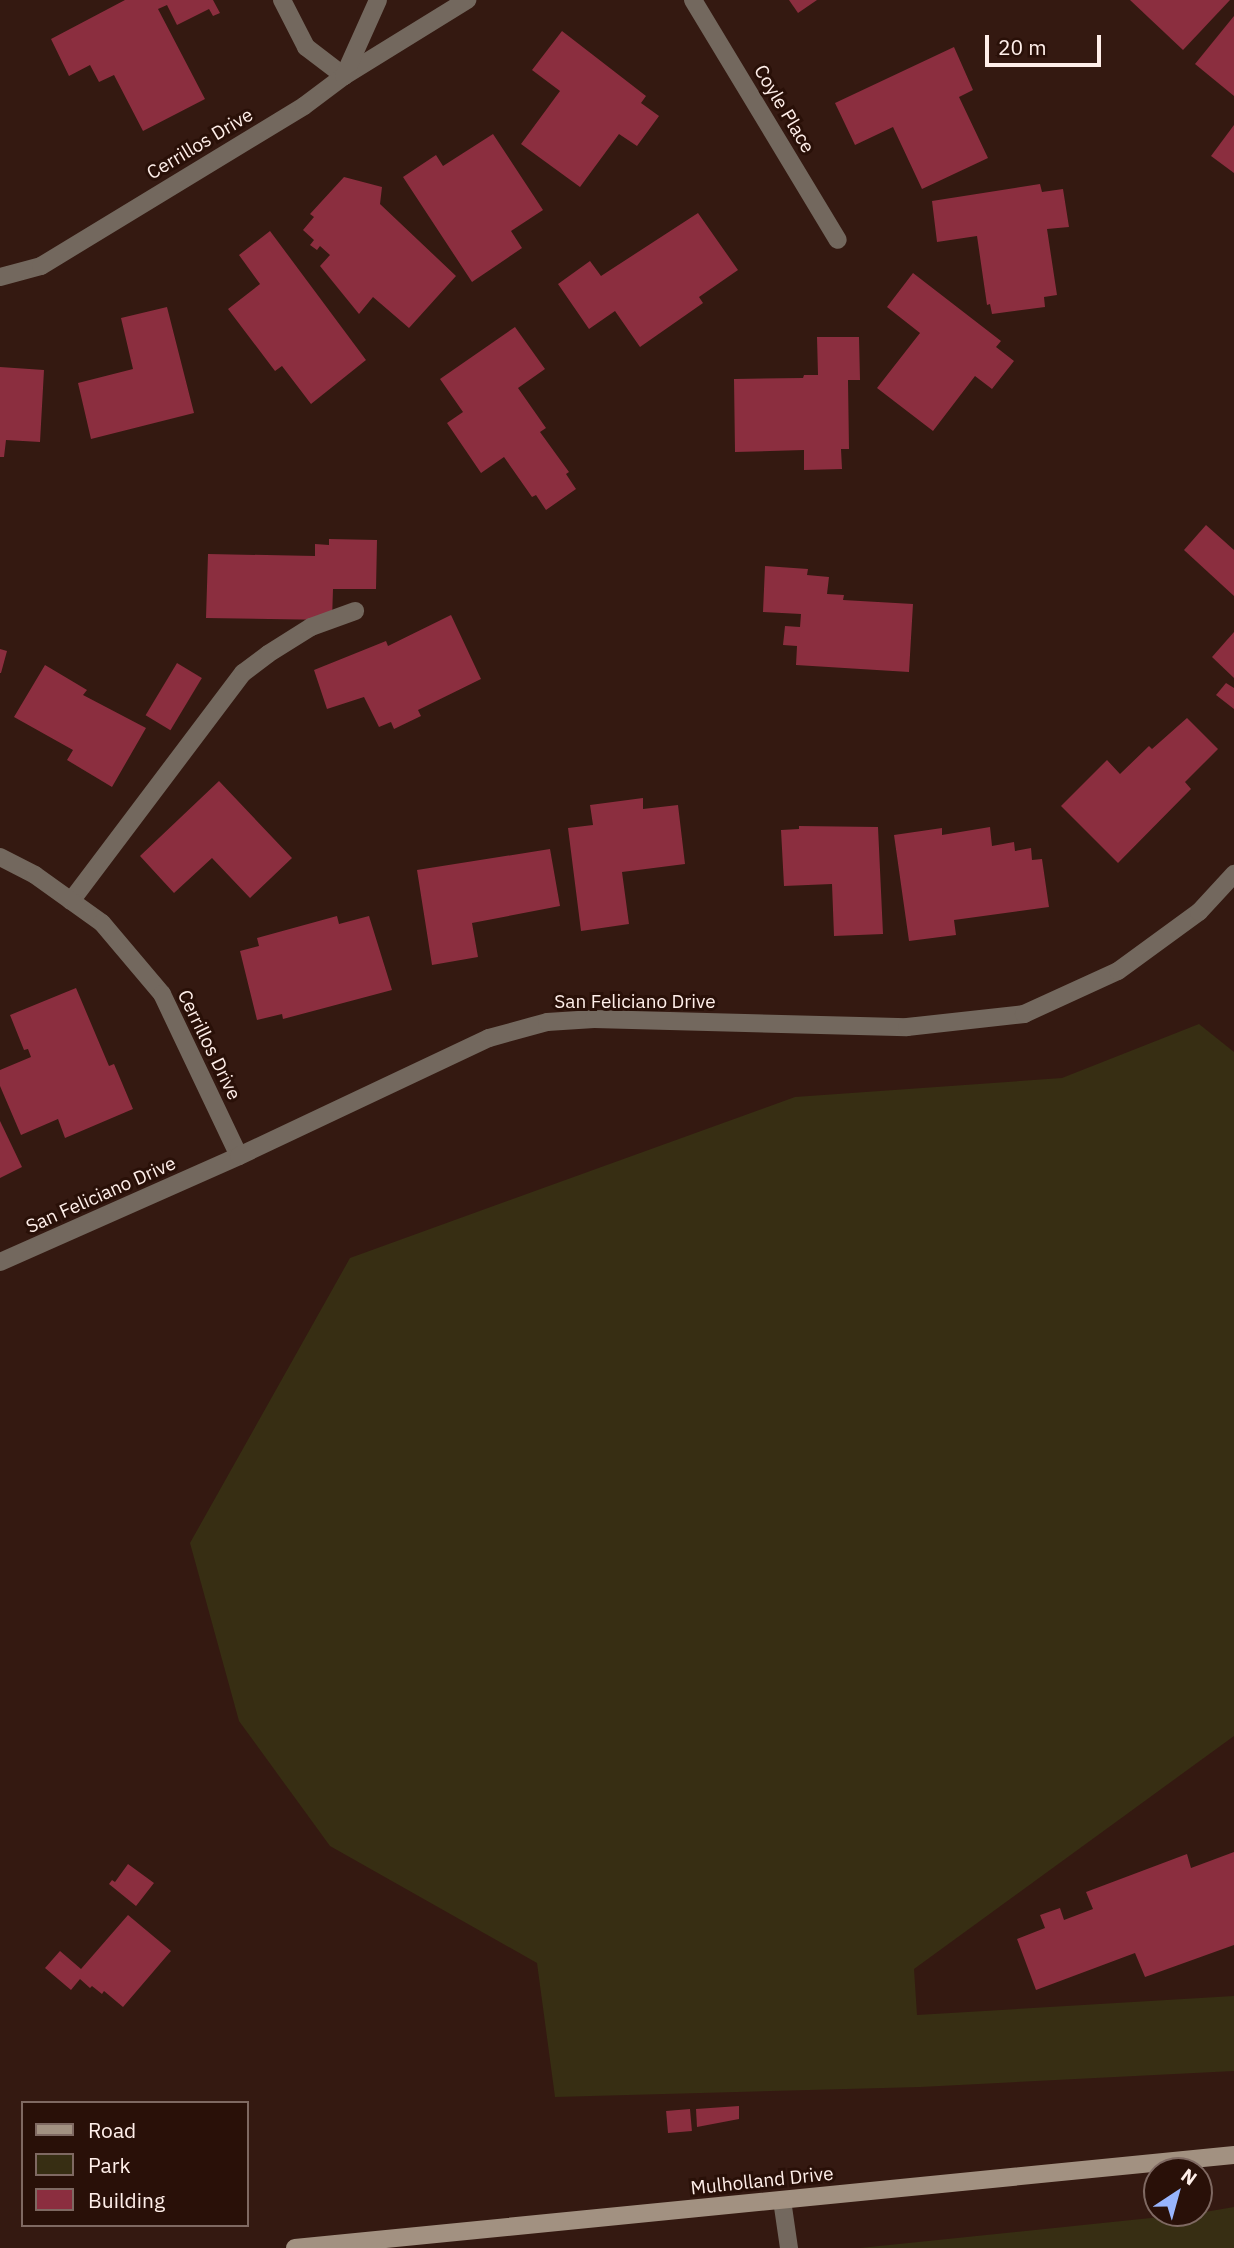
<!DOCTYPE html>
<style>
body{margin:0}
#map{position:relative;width:1234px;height:2248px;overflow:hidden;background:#341911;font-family:"IBM Plex Sans",sans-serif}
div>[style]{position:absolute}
.green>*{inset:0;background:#372e13}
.building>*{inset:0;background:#8b2e3f;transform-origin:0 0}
.service>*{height:18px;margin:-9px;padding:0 9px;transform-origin:9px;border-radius:9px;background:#73685e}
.minor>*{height:18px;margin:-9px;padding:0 9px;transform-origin:9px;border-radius:9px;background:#73685e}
.tertiary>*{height:18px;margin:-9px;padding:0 9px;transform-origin:9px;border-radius:9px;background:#73685e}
.secondary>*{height:18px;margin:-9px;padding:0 9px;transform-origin:9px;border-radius:9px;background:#a29181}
span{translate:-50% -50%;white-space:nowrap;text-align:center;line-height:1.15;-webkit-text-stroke:6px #291008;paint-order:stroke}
.street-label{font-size:19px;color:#ffefea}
.legend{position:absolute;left:21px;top:2101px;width:228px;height:126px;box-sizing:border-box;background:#291008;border:2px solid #7f6962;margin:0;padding:9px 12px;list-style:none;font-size:21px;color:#ffefea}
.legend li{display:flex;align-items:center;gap:14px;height:35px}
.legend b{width:35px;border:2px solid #7f6962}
.north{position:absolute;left:1143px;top:2157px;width:70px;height:70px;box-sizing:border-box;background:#291008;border:2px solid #7f6962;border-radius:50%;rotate:36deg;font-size:19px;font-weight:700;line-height:28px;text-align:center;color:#ffefea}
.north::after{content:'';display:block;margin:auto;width:24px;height:32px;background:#98b5fd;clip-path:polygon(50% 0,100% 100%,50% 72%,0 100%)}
.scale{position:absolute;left:985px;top:35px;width:116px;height:32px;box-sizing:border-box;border:4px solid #ffefea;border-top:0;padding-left:9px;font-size:21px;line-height:24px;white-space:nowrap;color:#ffefea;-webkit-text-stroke:5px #291008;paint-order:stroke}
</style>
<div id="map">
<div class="green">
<div style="clip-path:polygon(1199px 1024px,1234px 1052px,1234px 1736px,914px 1969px,917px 2015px,1234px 1996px,1234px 2071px,920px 2087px,555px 2097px,537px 1963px,330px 1846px,239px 1721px,190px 1543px,350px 1258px,795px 1097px,1062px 1078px)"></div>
<div style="clip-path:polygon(1234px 2207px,1234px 2248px,860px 2248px,1199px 2213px)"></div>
</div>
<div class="building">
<div style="clip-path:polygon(125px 0,213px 0,220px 13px,213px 16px,209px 9px,177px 25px,167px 5px,158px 9px,205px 99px,143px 131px,114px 75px,99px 82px,90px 65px,69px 76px,51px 39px)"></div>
<div style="clip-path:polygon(789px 0,817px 0,798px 13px)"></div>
<div style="clip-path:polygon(1130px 0,1230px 0,1183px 50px)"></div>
<div style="clip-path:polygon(1234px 16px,1234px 96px,1195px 64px)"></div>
<div style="clip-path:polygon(562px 31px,646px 96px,641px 103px,659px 116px,637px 146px,619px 134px,580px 187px,521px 144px,560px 91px,532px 70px)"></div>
<div style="clip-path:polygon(954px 47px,973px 90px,959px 97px,988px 158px,922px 189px,893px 127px,855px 145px,835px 103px)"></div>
<div style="clip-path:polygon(1234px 125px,1234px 173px,1211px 156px)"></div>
<div style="clip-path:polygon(493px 134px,543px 210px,511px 231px,522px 248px,472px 282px,403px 177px,436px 155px,443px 166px)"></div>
<div style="clip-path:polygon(344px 177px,382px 187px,380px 204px,456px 276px,409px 328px,373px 297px,359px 314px,320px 266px,330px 255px,320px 246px,317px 250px,310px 245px,314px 240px,303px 230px,314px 217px,310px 214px)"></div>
<div style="clip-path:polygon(1040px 184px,1042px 192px,1063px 189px,1069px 227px,1047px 229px,1057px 295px,1044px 297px,1045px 307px,992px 314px,990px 304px,987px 305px,977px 236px,937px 242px,932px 201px)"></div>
<div style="clip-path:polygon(698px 213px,738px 270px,699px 297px,703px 303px,640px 347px,615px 311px,589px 329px,558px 284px,590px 261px,601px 276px)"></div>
<div style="clip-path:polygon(270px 231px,366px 360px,311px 404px,282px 366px,275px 371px,228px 309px,260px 284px,239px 255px)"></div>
<div style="clip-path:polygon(913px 273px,1001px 341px,996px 347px,1014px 361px,992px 389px,975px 376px,933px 431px,877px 388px,920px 333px,887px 307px)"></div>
<div style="clip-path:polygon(167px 307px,194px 413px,91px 439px,78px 383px,133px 369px,121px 318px)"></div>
<div style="clip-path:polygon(515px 327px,545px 369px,518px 388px,546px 428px,540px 432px,569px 472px,566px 474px,576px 489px,546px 510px,536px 495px,532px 497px,504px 457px,481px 473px,447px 423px,463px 412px,440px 379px)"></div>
<div style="clip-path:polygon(817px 337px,859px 337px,860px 380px,848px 380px,849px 449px,841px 449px,842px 469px,804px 470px,804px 450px,735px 452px,734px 379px,803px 378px,804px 375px,818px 375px)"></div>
<div style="clip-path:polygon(0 367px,44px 370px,40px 442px,6px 440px,4px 457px,0 457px)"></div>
<div style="clip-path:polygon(1206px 525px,1234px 550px,1234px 596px,1184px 550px)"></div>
<div style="clip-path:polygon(329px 539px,377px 540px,376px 589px,333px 589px,332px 620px,206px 618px,208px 554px,315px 556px,315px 544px,329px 545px)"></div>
<div style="clip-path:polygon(765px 566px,808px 569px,807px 575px,829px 577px,827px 594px,844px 595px,843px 600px,913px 604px,909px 672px,796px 665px,797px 646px,783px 645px,785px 626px,800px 627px,801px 614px,763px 612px)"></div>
<div style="clip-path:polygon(451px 615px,481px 679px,418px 710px,421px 716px,394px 729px,391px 722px,379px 727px,364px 697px,327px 709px,314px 670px,386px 641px,388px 646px)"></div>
<div style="clip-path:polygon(1234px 632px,1234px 678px,1212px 657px)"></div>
<div style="clip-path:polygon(0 649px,7px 651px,1px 673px,0 673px)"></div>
<div style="left:177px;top:663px;width:29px;height:61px;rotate:31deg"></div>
<div style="clip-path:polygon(45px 665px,87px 690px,83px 695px,146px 728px,112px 787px,67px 760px,73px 750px,14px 717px)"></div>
<div style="clip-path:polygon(1226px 683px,1234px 688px,1234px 709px,1216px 695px)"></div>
<div style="clip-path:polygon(1187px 718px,1218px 749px,1185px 782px,1191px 789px,1118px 863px,1061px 806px,1107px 760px,1120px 774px,1149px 746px,1152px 749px)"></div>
<div style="clip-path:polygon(219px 781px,292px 858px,250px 898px,212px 858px,174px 893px,140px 856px)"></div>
<div style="clip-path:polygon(643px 798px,643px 809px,678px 805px,685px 864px,622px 872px,629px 924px,581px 931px,568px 828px,593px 825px,590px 805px)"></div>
<div style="clip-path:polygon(799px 826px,878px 827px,883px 934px,834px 936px,832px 884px,784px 886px,781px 830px,799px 829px)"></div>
<div style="clip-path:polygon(990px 827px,992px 846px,1014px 842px,1015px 851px,1031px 848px,1032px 860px,1042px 859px,1049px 907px,954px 920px,956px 935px,909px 941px,894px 835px,942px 828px,942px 835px)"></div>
<div style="clip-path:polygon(550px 849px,560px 906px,472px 923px,478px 957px,432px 965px,417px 870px)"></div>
<div style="clip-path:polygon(337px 916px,339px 924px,369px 916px,392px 990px,283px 1019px,282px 1014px,257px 1020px,240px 951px,259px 946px,257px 938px)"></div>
<div style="clip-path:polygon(76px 988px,109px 1066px,114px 1064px,133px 1109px,65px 1138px,58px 1119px,21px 1135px,0 1086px,0 1070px,31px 1057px,28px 1049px,24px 1050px,10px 1015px)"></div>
<div style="clip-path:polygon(0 1121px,22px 1167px,0 1178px)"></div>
<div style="clip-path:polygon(1234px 1852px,1234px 1945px,1145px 1977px,1135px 1953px,1036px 1990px,1017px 1939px,1045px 1928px,1040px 1915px,1060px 1908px,1064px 1920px,1093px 1909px,1086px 1892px,1187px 1854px,1191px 1868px)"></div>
<div style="clip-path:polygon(128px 1864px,154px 1883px,136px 1906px,109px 1884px,112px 1880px,115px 1882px)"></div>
<div style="clip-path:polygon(128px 1915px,171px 1951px,123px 2007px,104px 1991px,102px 1994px,92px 1986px,90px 1988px,80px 1979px,71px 1990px,45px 1968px,60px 1951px,81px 1969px)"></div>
<div style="clip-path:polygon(739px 2106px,739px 2119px,697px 2127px,696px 2109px)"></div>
<div style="left:690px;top:2109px;width:22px;height:24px;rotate:85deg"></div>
</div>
<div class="service">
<div style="left:71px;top:901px;width:286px;rotate:-53deg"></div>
<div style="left:243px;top:673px;width:31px;rotate:-37deg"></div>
<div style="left:268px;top:654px;width:51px;rotate:-32.1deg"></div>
<div style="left:311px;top:627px;width:47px;rotate:-20deg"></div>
<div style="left:782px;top:2200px;width:49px;rotate:81.7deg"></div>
</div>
<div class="minor">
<div style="left:282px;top:0;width:53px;rotate:62.9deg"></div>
<div style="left:306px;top:47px;width:48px;rotate:37.3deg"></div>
<div style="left:344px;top:76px;width:145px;rotate:-31.7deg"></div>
<div style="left:693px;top:0;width:280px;rotate:58.9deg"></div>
<div style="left:0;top:277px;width:42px;rotate:-15deg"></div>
<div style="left:41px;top:266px;width:308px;rotate:-31.3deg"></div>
<div style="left:304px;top:106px;width:50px;rotate:-36.9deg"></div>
<div style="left:344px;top:76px;width:83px;rotate:-65.9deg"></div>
<div style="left:0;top:857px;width:39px;rotate:27deg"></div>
<div style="left:35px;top:875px;width:82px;rotate:35.6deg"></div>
<div style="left:102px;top:923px;width:93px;rotate:49.8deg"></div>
<div style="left:162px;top:994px;width:179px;rotate:64.6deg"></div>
</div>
<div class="tertiary">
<div style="left:0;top:1262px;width:261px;rotate:-23.9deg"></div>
<div style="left:239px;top:1156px;width:276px;rotate:-25.3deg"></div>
<div style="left:489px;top:1038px;width:60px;rotate:-15.4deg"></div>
<div style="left:547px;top:1022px;width:47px;rotate:-3.7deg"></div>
<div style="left:594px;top:1019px;width:313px;rotate:1.5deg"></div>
<div style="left:907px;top:1027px;width:118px;rotate:-6.3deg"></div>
<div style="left:1024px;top:1014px;width:103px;rotate:-24.6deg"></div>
<div style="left:1118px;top:971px;width:100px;rotate:-36.1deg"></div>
<div style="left:1199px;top:912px;width:52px;rotate:-47.4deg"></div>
</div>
<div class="secondary">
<div style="left:295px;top:2248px;width:944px;rotate:-5.66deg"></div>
</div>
<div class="street-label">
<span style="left:784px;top:109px;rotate:59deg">Coyle Place</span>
<span style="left:200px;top:144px;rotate:-31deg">Cerrillos Drive</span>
<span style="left:635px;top:1002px">San Feliciano Drive</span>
<span style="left:209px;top:1045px;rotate:64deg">Cerrillos Drive</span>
<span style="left:101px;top:1195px;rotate:-24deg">San Feliciano Drive</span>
<span style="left:762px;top:2181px;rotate:-6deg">Mulholland Drive</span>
</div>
<ul class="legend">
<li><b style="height:9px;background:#a29181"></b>Road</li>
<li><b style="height:19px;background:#372e13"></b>Park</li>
<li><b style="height:19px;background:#8b2e3f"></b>Building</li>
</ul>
<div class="north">N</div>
<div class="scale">20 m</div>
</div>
